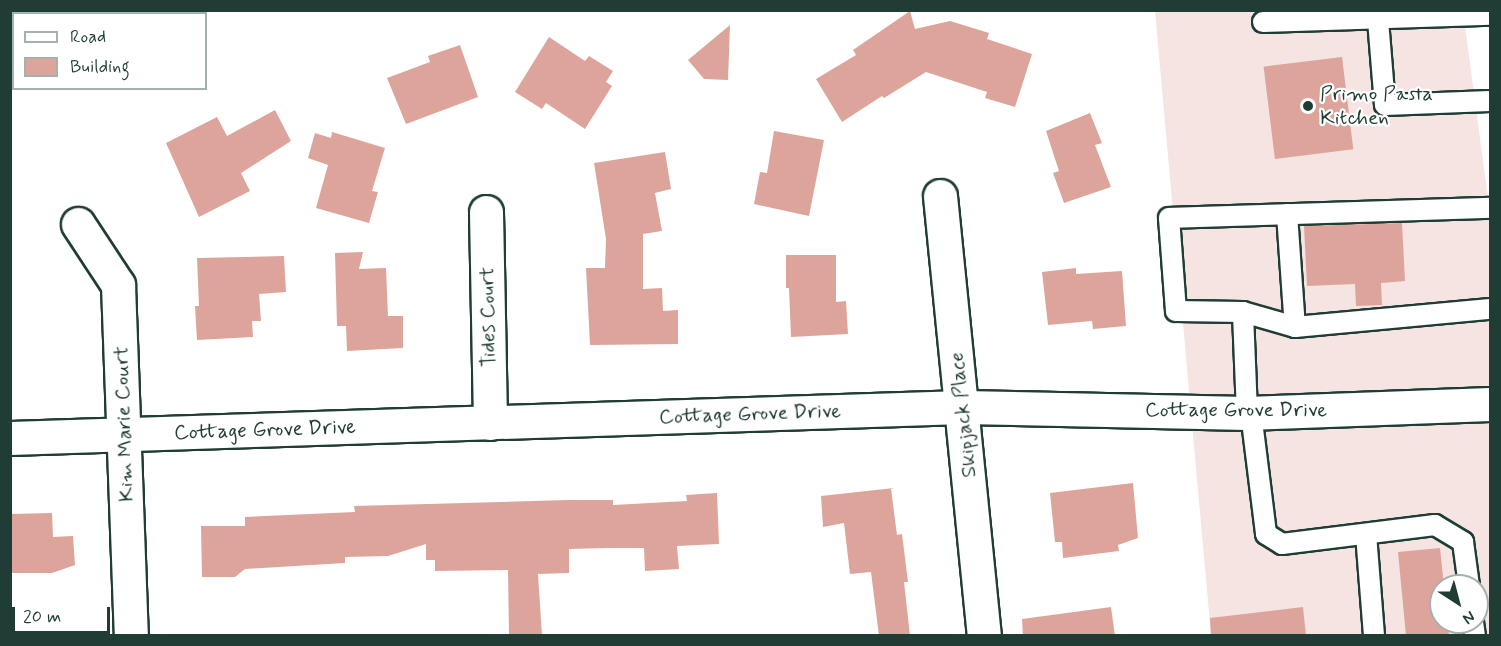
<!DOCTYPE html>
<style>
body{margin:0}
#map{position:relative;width:1501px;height:646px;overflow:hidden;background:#fff;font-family:Mynerve,sans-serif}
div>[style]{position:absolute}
.built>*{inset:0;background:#f5e4e1}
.building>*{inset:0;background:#dda49b;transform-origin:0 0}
.roads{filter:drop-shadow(2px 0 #1f3d34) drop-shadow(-2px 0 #1f3d34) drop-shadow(0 2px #1f3d34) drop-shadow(0 -2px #1f3d34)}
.lane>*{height:20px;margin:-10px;padding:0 10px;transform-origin:10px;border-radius:10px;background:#fff}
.street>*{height:33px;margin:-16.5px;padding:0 16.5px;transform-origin:16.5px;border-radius:16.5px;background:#fff}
.dots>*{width:16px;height:16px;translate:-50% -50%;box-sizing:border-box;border:3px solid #fff;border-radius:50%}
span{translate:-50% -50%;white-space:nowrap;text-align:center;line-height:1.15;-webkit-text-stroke:4.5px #fff;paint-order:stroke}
.poi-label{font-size:21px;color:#1f3d34}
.left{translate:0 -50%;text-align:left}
.street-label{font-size:21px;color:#1f3d34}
.frame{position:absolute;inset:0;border:12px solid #1f3d34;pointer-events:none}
.legend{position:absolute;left:12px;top:12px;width:195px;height:78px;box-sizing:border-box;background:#fff;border:2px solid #a5b1ae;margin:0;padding:8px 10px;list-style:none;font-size:18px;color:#1f3d34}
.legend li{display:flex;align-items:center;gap:12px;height:30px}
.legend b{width:30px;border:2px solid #a5b1ae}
.north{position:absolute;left:1429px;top:574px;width:60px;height:60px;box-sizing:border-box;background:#fff;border:2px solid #a5b1ae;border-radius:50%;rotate:144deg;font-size:16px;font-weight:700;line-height:24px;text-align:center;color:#1f3d34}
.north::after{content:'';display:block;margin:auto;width:21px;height:27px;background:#1f3d34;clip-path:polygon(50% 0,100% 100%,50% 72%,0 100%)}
.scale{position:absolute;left:12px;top:607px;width:98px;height:27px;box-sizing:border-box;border:3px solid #1f3d34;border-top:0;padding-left:8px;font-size:18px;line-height:21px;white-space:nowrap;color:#1f3d34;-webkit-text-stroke:4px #fff;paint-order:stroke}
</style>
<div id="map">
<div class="built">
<div style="clip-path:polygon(evenodd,1155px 11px,1463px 11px,1490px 213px,1490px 635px,1211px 635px,1155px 11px,1441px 586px,1477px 586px,1477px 622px,1441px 622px,1441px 586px)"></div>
</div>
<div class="building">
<div style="clip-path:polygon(910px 11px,915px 29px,950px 21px,989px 33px,987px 39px,1032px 54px,1015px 107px,985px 98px,987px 92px,926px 72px,884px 98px,882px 96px,842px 122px,816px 79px,856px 55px,853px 50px)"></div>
<div style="clip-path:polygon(730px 25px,728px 80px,704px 79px,688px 60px)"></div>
<div style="clip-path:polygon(549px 37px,585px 61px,589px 56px,613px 71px,606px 82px,612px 86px,585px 129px,546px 103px,542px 109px,515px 92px)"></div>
<div style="clip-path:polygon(460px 45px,478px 97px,406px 124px,387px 78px,430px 62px,428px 56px)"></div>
<div style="left:1342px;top:57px;width:93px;height:79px;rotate:83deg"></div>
<div style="clip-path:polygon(275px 110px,291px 141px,241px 173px,250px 191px,199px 217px,166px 143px,217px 117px,227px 136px)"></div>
<div style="clip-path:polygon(1090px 113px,1102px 143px,1095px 145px,1111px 187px,1064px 203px,1053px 173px,1059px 171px,1046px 131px)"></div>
<div style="clip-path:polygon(774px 131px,824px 140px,809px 216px,754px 204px,760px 172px,767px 173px)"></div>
<div style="clip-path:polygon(332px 132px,385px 148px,372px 191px,378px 192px,369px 223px,316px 208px,328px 165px,308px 158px,315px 133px,331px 138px)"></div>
<div style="clip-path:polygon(665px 152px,671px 189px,655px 193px,662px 231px,643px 234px,643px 289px,662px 288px,663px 311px,678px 310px,678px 344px,590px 345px,586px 268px,605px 268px,606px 239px,594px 163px)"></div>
<div style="clip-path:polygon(1402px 223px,1405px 281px,1381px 283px,1382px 305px,1356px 306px,1355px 284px,1307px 286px,1304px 226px)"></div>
<div style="clip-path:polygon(363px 252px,359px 269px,386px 268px,388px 316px,403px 316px,403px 348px,347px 351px,346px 326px,337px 326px,335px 253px)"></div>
<div style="clip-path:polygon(786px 255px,836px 255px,836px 302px,846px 301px,848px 334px,791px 337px,789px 288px,786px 288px)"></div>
<div style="clip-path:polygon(284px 256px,286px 292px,259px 294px,261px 321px,252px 321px,253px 337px,197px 340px,195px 306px,199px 306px,197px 258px)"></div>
<div style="clip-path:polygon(1076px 268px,1076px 274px,1122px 271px,1126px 326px,1093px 329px,1092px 321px,1048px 325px,1042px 272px)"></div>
<div style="clip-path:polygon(1133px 483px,1138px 538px,1118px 545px,1119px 551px,1063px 558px,1062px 542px,1055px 542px,1050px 493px)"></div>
<div style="clip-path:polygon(894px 488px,891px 489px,897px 535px,902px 534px,908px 582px,904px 582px,910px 636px,879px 636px,871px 572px,850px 574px,844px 523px,823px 527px,821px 496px)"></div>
<div style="clip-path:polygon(717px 493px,719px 544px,677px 546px,679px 569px,645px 571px,644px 548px,606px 548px,569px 549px,569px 573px,538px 574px,542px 636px,509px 636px,508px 570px,435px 571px,435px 560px,426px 560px,426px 544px,388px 556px,345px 557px,345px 563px,245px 569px,235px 577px,202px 577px,201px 526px,245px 526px,245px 517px,355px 512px,354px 506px,568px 500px,613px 500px,613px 505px,687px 501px,686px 495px)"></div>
<div style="clip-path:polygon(52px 513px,53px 537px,73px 536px,75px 565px,52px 573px,10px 573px,10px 514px)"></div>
<div style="clip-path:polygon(1440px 548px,1444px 586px,1441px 586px,1441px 622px,1448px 622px,1449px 636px,1406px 636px,1398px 552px)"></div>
<div style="clip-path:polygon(1111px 607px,1115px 636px,1023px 636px,1022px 619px)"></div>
<div style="clip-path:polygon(1303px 607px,1306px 636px,1211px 636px,1210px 618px)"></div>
</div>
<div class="roads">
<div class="lane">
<div style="left:1378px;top:20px;width:85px;rotate:85.3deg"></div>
<div style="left:1385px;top:105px;width:105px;rotate:-2.2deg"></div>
<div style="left:1263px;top:22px;width:227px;rotate:-1.8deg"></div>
<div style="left:1287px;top:214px;width:113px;rotate:86deg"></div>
<div style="left:1243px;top:312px;width:54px;rotate:16.1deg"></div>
<div style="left:1295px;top:327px;width:196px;rotate:-5.3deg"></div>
<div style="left:1247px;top:413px;width:101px;rotate:-92.3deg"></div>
<div style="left:1243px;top:312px;width:67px;rotate:-179.1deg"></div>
<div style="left:1176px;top:311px;width:93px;rotate:-94.3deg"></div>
<div style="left:1169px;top:218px;width:321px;rotate:-1.8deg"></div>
<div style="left:1251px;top:413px;width:122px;rotate:82.9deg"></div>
<div style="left:1266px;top:534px;width:19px;rotate:32deg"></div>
<div style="left:1282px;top:544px;width:154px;rotate:-7.1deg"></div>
<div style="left:1435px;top:525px;width:33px;rotate:31deg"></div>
<div style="left:1463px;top:542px;width:44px;rotate:82.2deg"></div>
<div style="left:1366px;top:534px;width:102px;rotate:85.5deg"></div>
<div style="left:1473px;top:622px;width:14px;rotate:82deg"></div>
</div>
<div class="street">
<div style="left:940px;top:196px;width:442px;rotate:84.3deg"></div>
<div style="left:486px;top:212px;width:211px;rotate:88.9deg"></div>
<div style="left:78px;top:224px;width:73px;rotate:56.7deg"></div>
<div style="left:118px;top:285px;width:351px;rotate:87.9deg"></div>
<div style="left:10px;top:438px;width:953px;rotate:-1.87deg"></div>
<div style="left:962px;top:407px;width:285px;rotate:1.2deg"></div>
<div style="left:1247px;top:413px;width:243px;rotate:-2.1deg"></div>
</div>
</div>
<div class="dots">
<div style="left:1308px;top:106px;background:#1f3d34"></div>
</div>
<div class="poi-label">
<span class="left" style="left:1320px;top:106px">Primo Pasta<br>Kitchen</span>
</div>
<div class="street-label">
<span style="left:488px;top:317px;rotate:-91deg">Tides Court</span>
<span style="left:1236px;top:410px">Cottage Grove Drive</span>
<span style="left:750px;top:414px;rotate:-2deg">Cottage Grove Drive</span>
<span style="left:963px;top:415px;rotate:-96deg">Skipjack Place</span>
<span style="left:124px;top:424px;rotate:-92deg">Kim Marie Court</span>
<span style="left:265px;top:430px;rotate:-2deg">Cottage Grove Drive</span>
</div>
<div class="frame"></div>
<ul class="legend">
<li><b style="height:8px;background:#fff"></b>Road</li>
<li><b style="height:16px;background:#dda49b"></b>Building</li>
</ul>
<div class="north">N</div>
<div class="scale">20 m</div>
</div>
